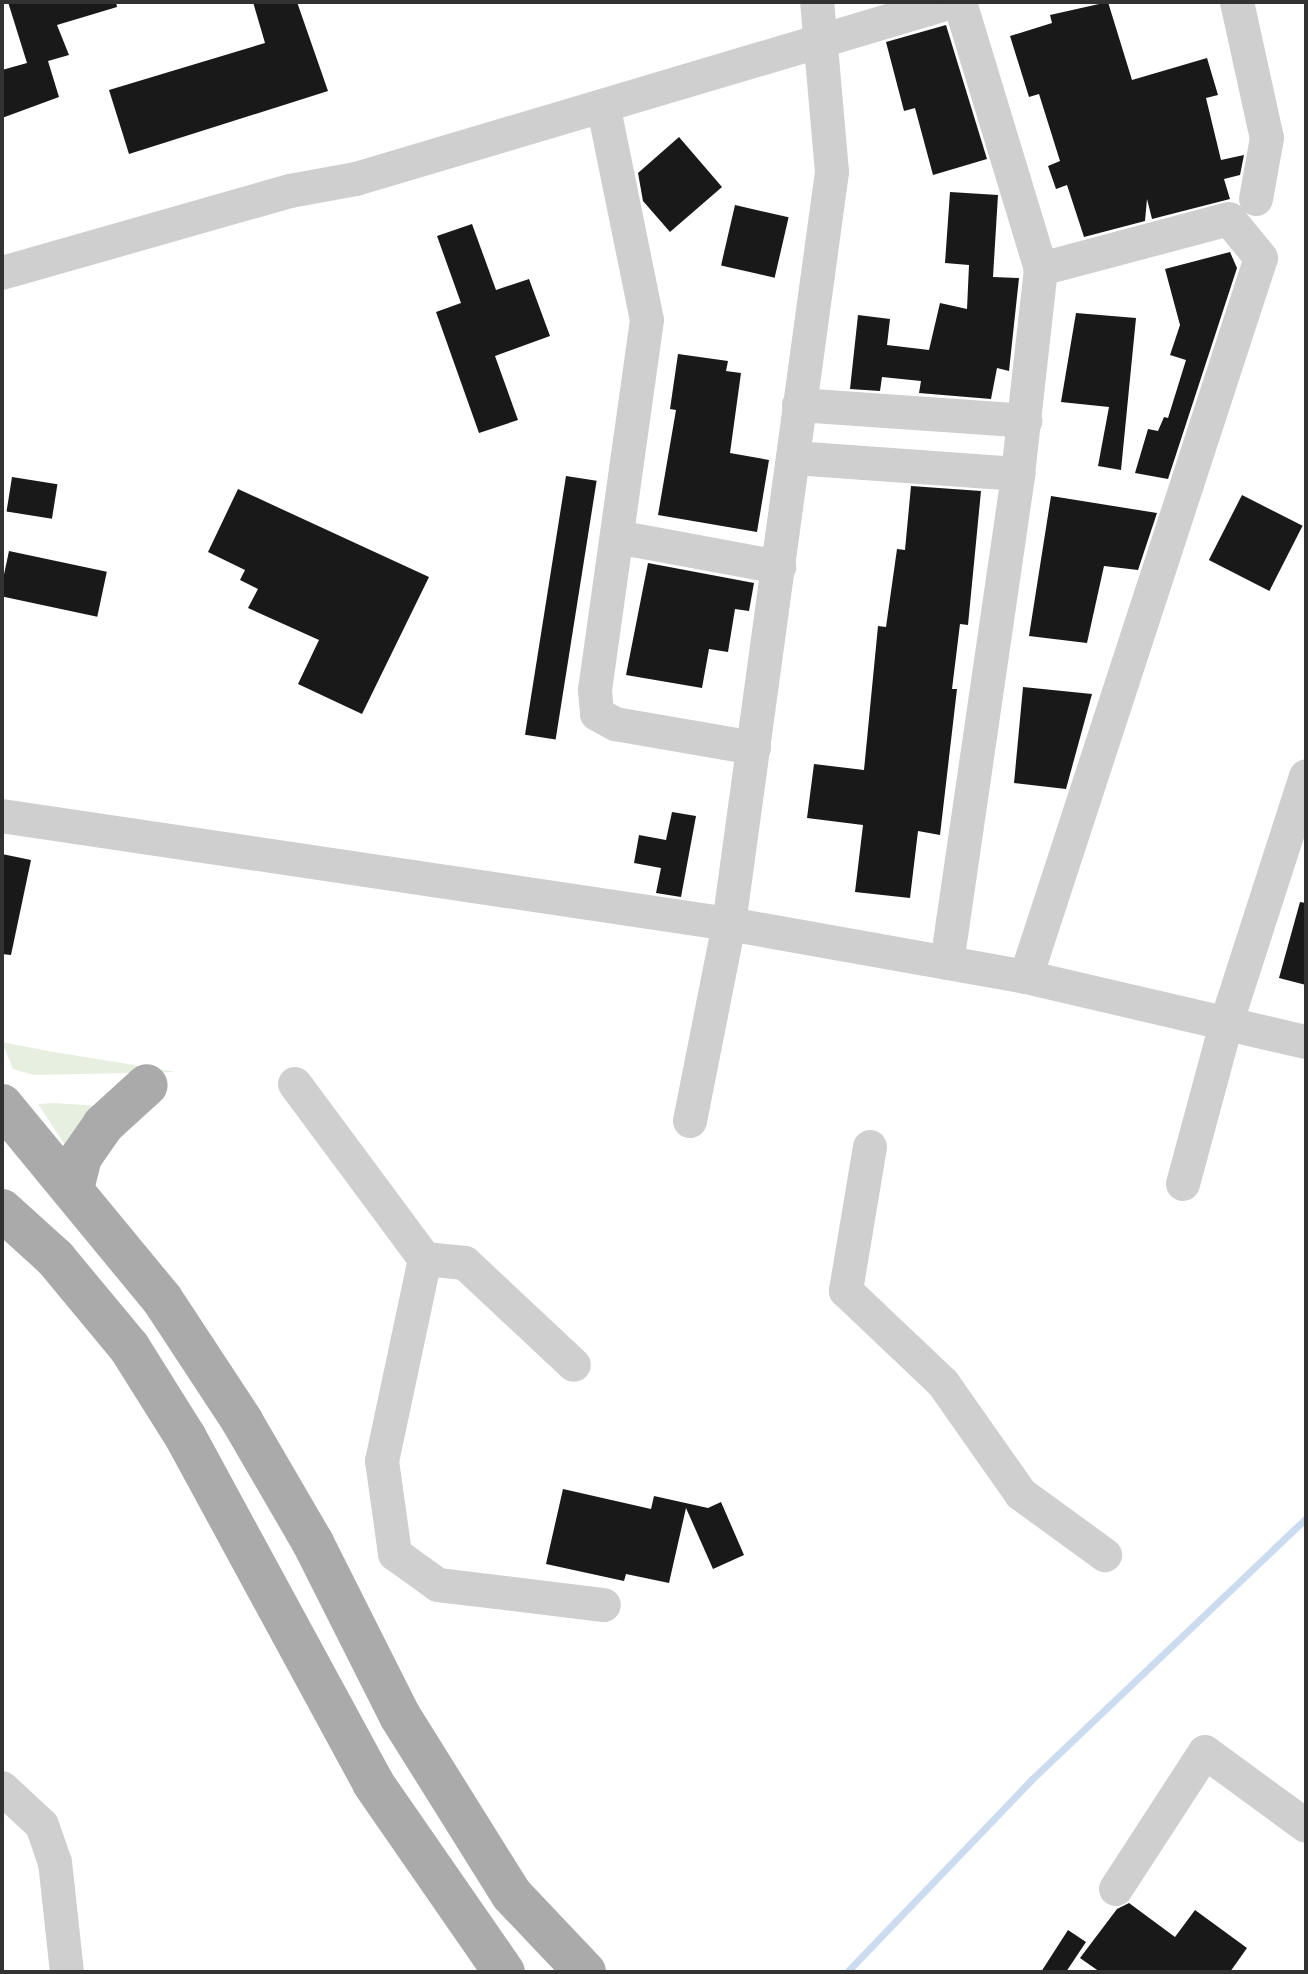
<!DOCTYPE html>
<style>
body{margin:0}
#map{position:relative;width:1308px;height:1974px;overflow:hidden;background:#fff;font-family:Inter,sans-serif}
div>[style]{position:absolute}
.green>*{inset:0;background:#e6efe0}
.stream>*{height:7px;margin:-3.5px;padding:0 3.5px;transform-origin:3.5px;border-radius:3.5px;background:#cbdcf0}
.building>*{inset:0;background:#191919;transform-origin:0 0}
.minor>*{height:34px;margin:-17px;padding:0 17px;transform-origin:17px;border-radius:17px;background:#cfcfcf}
.major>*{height:42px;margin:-21px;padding:0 21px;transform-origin:21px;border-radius:21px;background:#aaa}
span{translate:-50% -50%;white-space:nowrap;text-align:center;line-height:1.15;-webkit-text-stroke:8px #fff;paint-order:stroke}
.frame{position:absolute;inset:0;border:4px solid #323232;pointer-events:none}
</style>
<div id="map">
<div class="green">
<div style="clip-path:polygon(2px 1042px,48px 1051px,176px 1072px,34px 1075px,13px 1069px)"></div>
<div style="clip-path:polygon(54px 1103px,99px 1106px,71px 1154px,38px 1104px)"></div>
</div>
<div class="stream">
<div style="left:847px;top:1972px;width:266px;rotate:-46.2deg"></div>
<div style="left:1031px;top:1780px;width:380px;rotate:-43.6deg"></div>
</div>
<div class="building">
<div style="clip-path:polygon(8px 2px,116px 2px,117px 7px,57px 25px,69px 55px,48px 61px,59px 97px,2px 118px,2px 70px,27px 63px)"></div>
<div style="clip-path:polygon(253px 2px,297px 2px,328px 91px,129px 154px,109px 90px,265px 43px)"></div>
<div style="clip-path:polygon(1108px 2px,1132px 80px,1207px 58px,1218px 95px,1206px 98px,1221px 160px,1244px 155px,1240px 175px,1224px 179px,1230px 199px,1152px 219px,1147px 199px,1145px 221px,1084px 237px,1067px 185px,1056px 189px,1048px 166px,1060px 161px,1039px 94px,1029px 97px,1010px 36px,1052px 23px,1050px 15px)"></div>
<div style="clip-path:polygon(946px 25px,987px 159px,933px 175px,915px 108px,904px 111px,886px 42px)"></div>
<div style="clip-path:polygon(679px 137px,722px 187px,670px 232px,643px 201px,638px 173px)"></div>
<div style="clip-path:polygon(950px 192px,998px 195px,993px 277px,1019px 278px,1009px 371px,997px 368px,991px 399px,919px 393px,921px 381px,882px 377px,880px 391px,850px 389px,858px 315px,890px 319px,887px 345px,929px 350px,940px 303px,967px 309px,969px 265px,945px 263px)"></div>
<div style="left:735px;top:205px;width:55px;height:62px;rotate:13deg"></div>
<div style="clip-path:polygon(472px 224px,496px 290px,529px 279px,550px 336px,495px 356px,518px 420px,479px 433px,436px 312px,461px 303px,437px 236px)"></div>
<div style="clip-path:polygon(1230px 252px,1237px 268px,1168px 479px,1135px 473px,1148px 429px,1158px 431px,1164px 417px,1168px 418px,1186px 360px,1170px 355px,1180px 325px,1165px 269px)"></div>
<div style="clip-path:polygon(1076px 313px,1136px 318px,1121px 470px,1098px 466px,1109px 407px,1061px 402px)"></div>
<div style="clip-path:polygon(678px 354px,728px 361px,726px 371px,741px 373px,730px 453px,769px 460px,757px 532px,658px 515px,676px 410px,670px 409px)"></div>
<div style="left:566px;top:476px;width:31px;height:262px;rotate:9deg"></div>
<div style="left:12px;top:477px;width:46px;height:35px;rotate:9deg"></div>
<div style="clip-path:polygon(911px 486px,981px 491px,968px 625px,960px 624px,952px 689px,957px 689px,940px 835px,918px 831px,910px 898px,855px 892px,863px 825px,807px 818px,814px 764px,864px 770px,878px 626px,886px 627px,897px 549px,905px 550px)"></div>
<div style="clip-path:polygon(238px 489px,429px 577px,362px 714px,298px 684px,319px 640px,248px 608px,258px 589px,240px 580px,245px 570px,208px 552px)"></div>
<div style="left:1242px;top:495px;width:68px;height:73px;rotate:27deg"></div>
<div style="clip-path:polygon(1051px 496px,1157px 513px,1138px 570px,1104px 566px,1087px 643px,1029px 636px)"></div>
<div style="left:9px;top:551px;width:100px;height:46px;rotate:12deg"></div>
<div style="clip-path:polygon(648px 563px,754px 583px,749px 611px,735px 609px,728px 652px,709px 649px,702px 688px,626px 675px)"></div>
<div style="clip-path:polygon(1023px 687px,1092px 694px,1066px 789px,1014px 783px)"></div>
<div style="clip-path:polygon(672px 812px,696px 816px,681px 897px,656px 893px,661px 868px,634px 863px,639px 835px,666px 840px)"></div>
<div style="clip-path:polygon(2px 854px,31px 860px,11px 955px,2px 954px)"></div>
<div style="clip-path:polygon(1300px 902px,1306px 903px,1306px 985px,1279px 978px)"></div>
<div style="clip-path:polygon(563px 1489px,651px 1509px,654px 1496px,708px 1508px,721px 1502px,744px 1555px,713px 1569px,686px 1508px,669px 1583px,626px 1574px,624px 1581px,546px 1564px)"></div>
<div style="clip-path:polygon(1129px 1903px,1175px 1937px,1195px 1910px,1247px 1948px,1230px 1972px,1100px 1972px,1080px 1958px,1117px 1909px)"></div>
<div style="clip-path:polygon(1068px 1930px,1086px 1942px,1066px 1972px,1041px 1972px)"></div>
</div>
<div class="minor">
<div style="left:1237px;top:2px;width:139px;rotate:77.6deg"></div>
<div style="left:1267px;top:138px;width:62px;rotate:100.2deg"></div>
<div style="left:604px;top:109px;width:215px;rotate:78.5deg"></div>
<div style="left:647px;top:320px;width:374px;rotate:98deg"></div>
<div style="left:595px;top:690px;width:24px;rotate:85deg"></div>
<div style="left:597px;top:714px;width:21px;rotate:29deg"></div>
<div style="left:615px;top:724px;width:141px;rotate:9.8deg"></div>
<div style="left:2px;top:273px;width:299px;rotate:-15.9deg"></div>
<div style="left:290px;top:191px;width:67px;rotate:-10.3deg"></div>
<div style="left:356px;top:179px;width:622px;rotate:-16.54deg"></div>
<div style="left:799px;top:405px;width:227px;rotate:4deg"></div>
<div style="left:794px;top:458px;width:225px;rotate:4.1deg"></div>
<div style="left:617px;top:537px;width:165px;rotate:10.5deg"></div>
<div style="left:2px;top:816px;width:735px;rotate:8.45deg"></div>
<div style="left:729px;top:924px;width:302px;rotate:10.1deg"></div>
<div style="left:1026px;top:977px;width:287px;rotate:13.1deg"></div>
<div style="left:947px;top:963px;width:494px;rotate:-81.7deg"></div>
<div style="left:1018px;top:474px;width:206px;rotate:-83.6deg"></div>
<div style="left:1041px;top:269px;width:279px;rotate:-106.9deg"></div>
<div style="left:1026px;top:977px;width:756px;rotate:-71.9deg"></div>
<div style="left:1261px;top:258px;width:50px;rotate:-129.4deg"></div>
<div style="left:1229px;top:219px;width:195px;rotate:165.1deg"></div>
<div style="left:295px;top:1084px;width:218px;rotate:53.4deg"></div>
<div style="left:425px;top:1259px;width:40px;rotate:5.7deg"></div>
<div style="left:465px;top:1263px;width:149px;rotate:43.1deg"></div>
<div style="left:690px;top:1121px;width:201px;rotate:-78.8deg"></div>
<div style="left:729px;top:924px;width:759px;rotate:-82.2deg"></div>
<div style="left:832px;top:172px;width:171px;rotate:-95deg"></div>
<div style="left:870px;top:1147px;width:146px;rotate:99.5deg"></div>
<div style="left:846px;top:1291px;width:134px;rotate:43.5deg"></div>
<div style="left:943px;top:1383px;width:136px;rotate:54.9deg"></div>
<div style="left:1021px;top:1494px;width:104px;rotate:36deg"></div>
<div style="left:1183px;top:1184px;width:169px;rotate:-74.9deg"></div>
<div style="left:1227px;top:1021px;width:257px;rotate:-72.1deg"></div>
<div style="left:425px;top:1259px;width:207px;rotate:102deg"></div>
<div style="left:382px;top:1461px;width:94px;rotate:82deg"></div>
<div style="left:395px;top:1554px;width:53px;rotate:35.8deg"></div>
<div style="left:438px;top:1585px;width:167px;rotate:6.9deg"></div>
<div style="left:2px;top:1788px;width:54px;rotate:42.8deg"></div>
<div style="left:42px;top:1825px;width:39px;rotate:71deg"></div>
<div style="left:55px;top:1862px;width:111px;rotate:83.8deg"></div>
<div style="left:1116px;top:1889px;width:163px;rotate:-57deg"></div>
<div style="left:1205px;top:1752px;width:125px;rotate:36.2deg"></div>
</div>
<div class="major">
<div style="left:2px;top:1105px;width:251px;rotate:50.5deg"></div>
<div style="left:162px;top:1299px;width:146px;rotate:56.7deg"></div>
<div style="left:242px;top:1421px;width:141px;rotate:59.8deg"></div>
<div style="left:313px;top:1543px;width:194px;rotate:63.3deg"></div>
<div style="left:400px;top:1716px;width:211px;rotate:58deg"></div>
<div style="left:512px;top:1895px;width:106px;rotate:46.5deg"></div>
<div style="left:73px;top:1189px;width:33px;rotate:-76deg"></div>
<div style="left:81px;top:1157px;width:39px;rotate:-55deg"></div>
<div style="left:103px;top:1125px;width:59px;rotate:-42.3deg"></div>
<div style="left:2px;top:1210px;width:72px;rotate:42.2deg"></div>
<div style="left:55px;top:1258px;width:116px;rotate:50.3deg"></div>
<div style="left:129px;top:1347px;width:107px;rotate:57.9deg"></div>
<div style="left:186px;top:1438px;width:392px;rotate:61.5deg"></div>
<div style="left:373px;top:1783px;width:230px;rotate:55.3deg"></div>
</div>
<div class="frame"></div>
</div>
